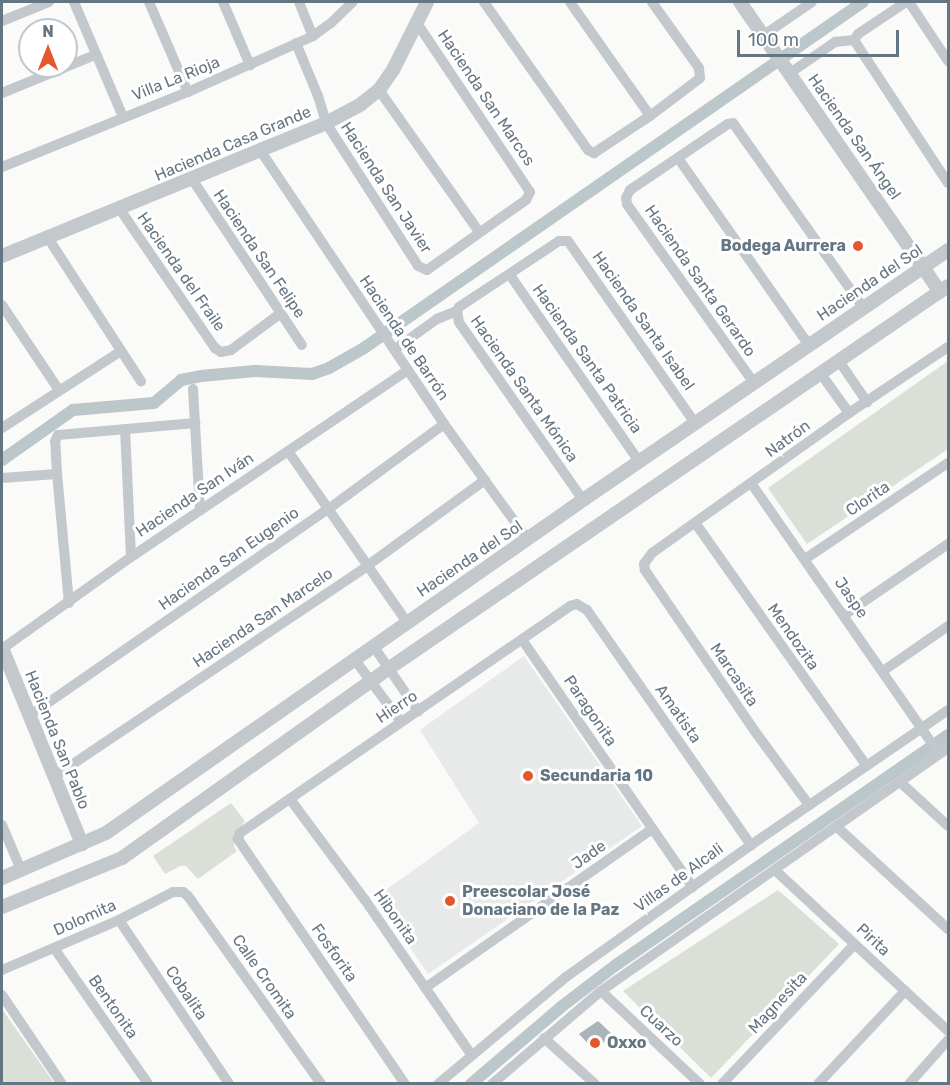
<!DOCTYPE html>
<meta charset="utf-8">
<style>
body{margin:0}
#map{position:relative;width:950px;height:1085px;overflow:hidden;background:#fafaf8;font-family:Rubik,sans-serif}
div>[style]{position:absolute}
.built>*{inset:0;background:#e8e9e9}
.green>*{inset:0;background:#dadfd7}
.canal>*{height:12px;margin:-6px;padding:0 6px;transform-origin:6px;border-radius:6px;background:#bbc7cb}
.building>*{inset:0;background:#aab3b9}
.minor>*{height:10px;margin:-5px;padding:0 5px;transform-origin:5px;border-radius:5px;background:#c3c8cc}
.tertiary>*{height:14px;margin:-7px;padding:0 7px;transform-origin:7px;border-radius:7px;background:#c3c8cc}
.dots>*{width:16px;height:16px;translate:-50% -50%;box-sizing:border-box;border:3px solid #fff;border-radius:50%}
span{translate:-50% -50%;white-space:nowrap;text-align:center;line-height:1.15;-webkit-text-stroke:6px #fff;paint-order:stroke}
.street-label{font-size:16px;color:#657683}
.poi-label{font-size:16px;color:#657683;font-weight:700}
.right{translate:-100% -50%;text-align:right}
.left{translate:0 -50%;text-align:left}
.frame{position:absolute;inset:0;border:3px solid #657683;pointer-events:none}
.north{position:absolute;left:18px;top:18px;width:60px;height:60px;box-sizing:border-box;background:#fff;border:2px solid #c1c8cd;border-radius:50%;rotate:0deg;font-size:16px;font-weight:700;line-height:24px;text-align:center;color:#657683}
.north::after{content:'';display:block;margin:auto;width:21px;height:27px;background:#e4572e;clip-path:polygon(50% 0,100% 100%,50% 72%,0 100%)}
.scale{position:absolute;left:737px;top:30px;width:162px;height:27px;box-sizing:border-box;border:3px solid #657683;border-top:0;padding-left:8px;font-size:18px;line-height:21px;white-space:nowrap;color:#657683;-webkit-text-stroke:4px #fff;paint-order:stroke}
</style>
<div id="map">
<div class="built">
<div style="clip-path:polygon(524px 656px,642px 826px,428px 974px,376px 897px,479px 823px,420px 730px)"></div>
</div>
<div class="green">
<div style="clip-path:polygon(948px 361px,948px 449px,807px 544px,768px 488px)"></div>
<div style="clip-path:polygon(231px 803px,245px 821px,235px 835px,234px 847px,237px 851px,198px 879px,186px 866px,180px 866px,165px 874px,153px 856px)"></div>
<div style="clip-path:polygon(778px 890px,839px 944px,711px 1078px,623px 991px)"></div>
<div style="clip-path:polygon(2px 1009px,54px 1083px,2px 1083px)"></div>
</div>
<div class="canal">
<div style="left:2px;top:460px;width:87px;rotate:-35.2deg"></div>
<div style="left:73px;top:410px;width:81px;rotate:-4.9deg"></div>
<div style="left:154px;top:403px;width:35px;rotate:-40deg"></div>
<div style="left:181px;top:380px;width:20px;rotate:-11deg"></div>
<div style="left:201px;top:376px;width:54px;rotate:-5.3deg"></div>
<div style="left:255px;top:371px;width:57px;rotate:3deg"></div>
<div style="left:312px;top:374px;width:18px;rotate:-19deg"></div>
<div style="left:329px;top:368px;width:40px;rotate:-29.7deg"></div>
<div style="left:364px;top:348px;width:607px;rotate:-34.74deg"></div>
<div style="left:471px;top:1084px;width:118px;rotate:-40.5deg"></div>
<div style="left:561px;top:1007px;width:69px;rotate:-37.4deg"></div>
<div style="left:616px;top:965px;width:404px;rotate:-34.7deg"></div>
</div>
<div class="building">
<div style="clip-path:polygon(598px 1021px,612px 1034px,595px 1051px,579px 1034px)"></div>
</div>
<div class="minor">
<div style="left:74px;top:2px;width:125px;rotate:66.9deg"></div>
<div style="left:149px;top:2px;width:98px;rotate:66.6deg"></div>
<div style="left:223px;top:2px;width:69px;rotate:66.8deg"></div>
<div style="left:299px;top:2px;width:37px;rotate:68deg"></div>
<div style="left:484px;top:2px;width:181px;rotate:54.9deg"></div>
<div style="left:588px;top:150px;width:7px;rotate:27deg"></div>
<div style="left:594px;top:153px;width:67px;rotate:-33.5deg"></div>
<div style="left:650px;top:116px;width:63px;rotate:-37.2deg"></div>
<div style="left:700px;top:78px;width:10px;rotate:-96deg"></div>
<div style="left:699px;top:68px;width:81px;rotate:-125.5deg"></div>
<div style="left:570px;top:2px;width:139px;rotate:54.9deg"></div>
<div style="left:909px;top:2px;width:71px;rotate:56.5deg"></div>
<div style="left:2px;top:21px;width:51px;rotate:-22deg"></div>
<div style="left:764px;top:35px;width:58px;rotate:-34.5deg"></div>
<div style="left:854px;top:40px;width:171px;rotate:56.7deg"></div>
<div style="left:854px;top:40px;width:7px;rotate:-56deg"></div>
<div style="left:858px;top:34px;width:58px;rotate:-33.7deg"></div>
<div style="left:296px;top:43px;width:57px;rotate:67.5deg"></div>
<div style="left:318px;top:96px;width:28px;rotate:73deg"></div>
<div style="left:326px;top:123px;width:170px;rotate:57.2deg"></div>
<div style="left:418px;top:266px;width:10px;rotate:24deg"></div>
<div style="left:427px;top:270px;width:121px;rotate:-35.3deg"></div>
<div style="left:526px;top:200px;width:9px;rotate:-63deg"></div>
<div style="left:530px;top:192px;width:205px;rotate:-123.8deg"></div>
<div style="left:790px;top:73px;width:55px;rotate:-34.6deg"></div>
<div style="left:835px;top:42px;width:19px;rotate:-6deg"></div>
<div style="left:379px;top:90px;width:174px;rotate:54.8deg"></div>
<div style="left:2px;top:93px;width:100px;rotate:-22.2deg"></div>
<div style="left:260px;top:150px;width:330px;rotate:56.1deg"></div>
<div style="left:444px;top:424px;width:143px;rotate:54.1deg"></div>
<div style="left:678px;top:158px;width:228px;rotate:55deg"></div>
<div style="left:2px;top:167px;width:201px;rotate:-22deg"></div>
<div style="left:188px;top:92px;width:137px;rotate:-24.1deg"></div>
<div style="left:313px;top:36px;width:22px;rotate:-36deg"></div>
<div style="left:331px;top:23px;width:30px;rotate:-44deg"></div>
<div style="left:192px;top:179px;width:199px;rotate:56.5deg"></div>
<div style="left:119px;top:208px;width:170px;rotate:55.6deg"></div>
<div style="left:215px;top:348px;width:7px;rotate:34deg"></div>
<div style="left:221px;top:352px;width:10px;rotate:-11deg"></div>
<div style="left:231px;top:350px;width:62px;rotate:-36.5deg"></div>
<div style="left:48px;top:238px;width:171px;rotate:57deg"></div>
<div style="left:510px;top:275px;width:226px;rotate:55.3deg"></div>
<div style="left:2px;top:305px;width:102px;rotate:56.2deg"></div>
<div style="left:395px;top:349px;width:52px;rotate:-35.5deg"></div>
<div style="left:437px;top:319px;width:22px;rotate:-22deg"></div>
<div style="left:839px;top:361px;width:50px;rotate:55.7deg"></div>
<div style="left:821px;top:374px;width:48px;rotate:54.3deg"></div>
<div style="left:754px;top:383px;width:219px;rotate:-125.4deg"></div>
<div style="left:627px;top:204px;width:6px;rotate:-99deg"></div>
<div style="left:626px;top:198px;width:9px;rotate:-63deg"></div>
<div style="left:630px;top:190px;width:118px;rotate:-34deg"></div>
<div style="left:728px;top:124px;width:5px;rotate:-11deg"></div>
<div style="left:733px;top:123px;width:225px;rotate:54.8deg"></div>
<div style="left:193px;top:389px;width:121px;rotate:86.7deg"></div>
<div style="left:2px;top:428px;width:142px;rotate:-32.9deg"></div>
<div style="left:125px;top:429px;width:128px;rotate:87.3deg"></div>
<div style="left:288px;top:451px;width:208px;rotate:55.2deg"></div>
<div style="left:2px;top:478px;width:55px;rotate:-4.2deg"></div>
<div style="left:751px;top:483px;width:330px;rotate:55.2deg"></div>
<div style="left:583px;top:500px;width:217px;rotate:-124.9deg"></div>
<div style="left:459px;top:322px;width:11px;rotate:-100deg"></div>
<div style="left:457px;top:311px;width:4px;rotate:-63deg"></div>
<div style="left:459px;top:307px;width:120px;rotate:-33.4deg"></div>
<div style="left:559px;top:241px;width:9px"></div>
<div style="left:568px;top:241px;width:222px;rotate:55.1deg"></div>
<div style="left:696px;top:524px;width:296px;rotate:54.8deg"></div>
<div style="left:805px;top:559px;width:172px;rotate:-33.9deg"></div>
<div style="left:69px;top:603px;width:130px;rotate:-95.3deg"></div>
<div style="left:57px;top:474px;width:33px;rotate:-93deg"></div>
<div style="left:55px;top:441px;width:7px;rotate:-63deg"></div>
<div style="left:58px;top:435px;width:138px;rotate:-5deg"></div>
<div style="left:844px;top:615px;width:126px;rotate:-34.3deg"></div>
<div style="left:523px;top:641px;width:299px;rotate:55.4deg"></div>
<div style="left:374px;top:647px;width:78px;rotate:55.5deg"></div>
<div style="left:2px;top:649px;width:158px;rotate:-35.5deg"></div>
<div style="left:131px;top:557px;width:334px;rotate:-34deg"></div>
<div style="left:355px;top:660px;width:77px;rotate:53.4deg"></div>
<div style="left:883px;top:671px;width:79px;rotate:-34.7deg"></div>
<div style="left:29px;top:716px;width:362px;rotate:-34.7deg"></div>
<div style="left:327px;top:510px;width:145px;rotate:-36.3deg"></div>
<div style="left:55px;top:776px;width:376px;rotate:-33.9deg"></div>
<div style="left:367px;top:566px;width:146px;rotate:-36.1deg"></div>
<div style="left:900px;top:782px;width:65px;rotate:42.5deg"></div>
<div style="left:290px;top:799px;width:126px;rotate:53.4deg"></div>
<div style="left:365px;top:900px;width:187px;rotate:55.5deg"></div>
<div style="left:809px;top:805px;width:93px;rotate:-126.3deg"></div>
<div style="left:754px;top:730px;width:194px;rotate:-124.3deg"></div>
<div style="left:645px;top:570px;width:6px;rotate:-99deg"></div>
<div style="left:644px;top:564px;width:14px;rotate:-54deg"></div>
<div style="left:652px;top:553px;width:242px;rotate:-35.4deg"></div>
<div style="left:849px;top:413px;width:119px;rotate:-33.7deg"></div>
<div style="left:2px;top:825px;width:49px;rotate:67.1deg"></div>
<div style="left:837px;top:827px;width:151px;rotate:42.6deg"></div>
<div style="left:776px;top:871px;width:235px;rotate:42.9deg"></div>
<div style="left:119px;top:920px;width:197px;rotate:56.1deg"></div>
<div style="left:54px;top:948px;width:165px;rotate:55.3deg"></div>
<div style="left:2px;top:970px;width:127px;rotate:-23.1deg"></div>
<div style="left:119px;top:920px;width:61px;rotate:-27.4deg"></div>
<div style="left:173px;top:892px;width:10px"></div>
<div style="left:183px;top:892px;width:6px;rotate:39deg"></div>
<div style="left:188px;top:896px;width:230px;rotate:54.7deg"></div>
<div style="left:425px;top:988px;width:277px;rotate:-35deg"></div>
<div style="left:601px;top:991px;width:136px;rotate:43.2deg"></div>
<div style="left:2px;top:995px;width:107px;rotate:56deg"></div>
<div style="left:544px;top:1038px;width:69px;rotate:42deg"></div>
<div style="left:405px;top:1084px;width:297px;rotate:-124.3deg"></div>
<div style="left:238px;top:839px;width:6px;rotate:-72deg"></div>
<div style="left:240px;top:833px;width:401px;rotate:-34.5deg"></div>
<div style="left:570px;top:606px;width:7px;rotate:-16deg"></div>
<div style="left:577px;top:604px;width:12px;rotate:31deg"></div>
<div style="left:587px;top:610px;width:287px;rotate:55.1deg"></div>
<div style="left:438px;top:1084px;width:167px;rotate:-39.9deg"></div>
<div style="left:566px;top:977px;width:227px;rotate:-35.5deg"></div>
<div style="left:751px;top:845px;width:239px;rotate:-34.4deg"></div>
<div style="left:492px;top:1084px;width:143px;rotate:-40.5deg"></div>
<div style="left:601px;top:991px;width:424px;rotate:-35deg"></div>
<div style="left:722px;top:1084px;width:193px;rotate:-46.5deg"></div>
<div style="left:818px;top:1084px;width:127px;rotate:-46.9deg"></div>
<div style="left:909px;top:1084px;width:59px;rotate:-48.4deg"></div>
</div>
<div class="tertiary">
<div style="left:740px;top:2px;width:352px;rotate:55.4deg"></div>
<div style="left:2px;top:256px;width:350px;rotate:-22.3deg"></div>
<div style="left:326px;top:123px;width:40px;rotate:-28deg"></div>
<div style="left:361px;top:104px;width:23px;rotate:-38deg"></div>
<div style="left:379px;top:90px;width:24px;rotate:-55deg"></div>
<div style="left:393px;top:70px;width:76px;rotate:-63.4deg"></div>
<div style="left:2px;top:648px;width:212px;rotate:67.8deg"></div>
<div style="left:2px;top:878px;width:113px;rotate:-23.4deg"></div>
<div style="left:106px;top:833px;width:582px;rotate:-34.92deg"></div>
<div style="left:583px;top:500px;width:442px;rotate:-34.4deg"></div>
<div style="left:2px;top:907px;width:130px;rotate:-22.2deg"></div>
<div style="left:122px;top:858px;width:326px;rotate:-35.4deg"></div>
<div style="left:388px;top:669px;width:678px;rotate:-34.37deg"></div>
</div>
<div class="dots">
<div style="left:858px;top:246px;background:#e4572e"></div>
<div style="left:528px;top:776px;background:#e4572e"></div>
<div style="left:450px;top:901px;background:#e4572e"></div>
<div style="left:595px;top:1043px;background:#e4572e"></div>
</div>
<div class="street-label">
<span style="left:176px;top:79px;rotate:-22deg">Villa La Rioja</span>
<span style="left:486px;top:98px;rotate:56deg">Hacienda San Marcos</span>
<span style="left:854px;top:137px;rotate:55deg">Hacienda San Ángel</span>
<span style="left:233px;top:144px;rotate:-23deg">Hacienda Casa Grande</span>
<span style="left:386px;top:188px;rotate:57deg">Hacienda San Javier</span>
<span style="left:259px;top:254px;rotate:56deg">Hacienda San Felipe</span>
<span style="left:181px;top:272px;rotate:55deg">Hacienda del Fraile</span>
<span style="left:700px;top:281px;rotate:55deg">Hacienda Santa Gerardo</span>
<span style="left:870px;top:283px;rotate:-34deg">Hacienda del Sol</span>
<span style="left:643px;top:321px;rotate:55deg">Hacienda Santa Isabel</span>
<span style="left:404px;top:338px;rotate:56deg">Hacienda de Barrón</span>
<span style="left:587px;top:359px;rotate:55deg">Hacienda Santa Patricia</span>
<span style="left:524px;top:389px;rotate:55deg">Hacienda Santa Mónica</span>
<span style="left:788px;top:439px;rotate:-36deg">Natrón</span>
<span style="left:195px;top:495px;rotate:-34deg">Hacienda San Iván</span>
<span style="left:868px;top:499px;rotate:-34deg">Clorita</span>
<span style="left:229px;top:559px;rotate:-35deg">Hacienda San Eugenio</span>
<span style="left:470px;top:559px;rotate:-34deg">Hacienda del Sol</span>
<span style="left:851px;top:598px;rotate:55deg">Jaspe</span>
<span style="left:263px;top:618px;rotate:-34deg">Hacienda San Marcelo</span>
<span style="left:793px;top:637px;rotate:55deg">Mendozita</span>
<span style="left:734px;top:675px;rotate:56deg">Marcasita</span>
<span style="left:397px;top:707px;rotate:-34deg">Hierro</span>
<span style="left:590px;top:711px;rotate:56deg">Paragonita</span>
<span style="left:678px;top:714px;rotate:55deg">Amatista</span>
<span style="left:57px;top:740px;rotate:68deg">Hacienda San Pablo</span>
<span style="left:589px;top:855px;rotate:-35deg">Jade</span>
<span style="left:679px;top:878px;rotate:-36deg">Villas de Alcali</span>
<span style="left:395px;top:917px;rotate:55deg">Hibonita</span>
<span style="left:85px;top:918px;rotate:-24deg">Dolomita</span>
<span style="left:873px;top:940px;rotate:43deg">Pirita</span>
<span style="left:334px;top:953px;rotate:55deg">Fosforita</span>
<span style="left:264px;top:977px;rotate:55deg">Calle Cromita</span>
<span style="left:186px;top:993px;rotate:56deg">Cobalita</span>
<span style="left:778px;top:1003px;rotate:-47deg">Magnesita</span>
<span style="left:113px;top:1007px;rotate:55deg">Bentonita</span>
<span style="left:661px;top:1026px;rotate:43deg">Cuarzo</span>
</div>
<div class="poi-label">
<span class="right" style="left:846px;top:246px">Bodega Aurrera</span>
<span class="left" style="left:540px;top:776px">Secundaria 10</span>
<span class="left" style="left:462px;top:901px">Preescolar José<br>Donaciano de la Paz</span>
<span class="left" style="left:607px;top:1043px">Oxxo</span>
</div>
<div class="frame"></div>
<div class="north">N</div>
<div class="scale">100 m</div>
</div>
